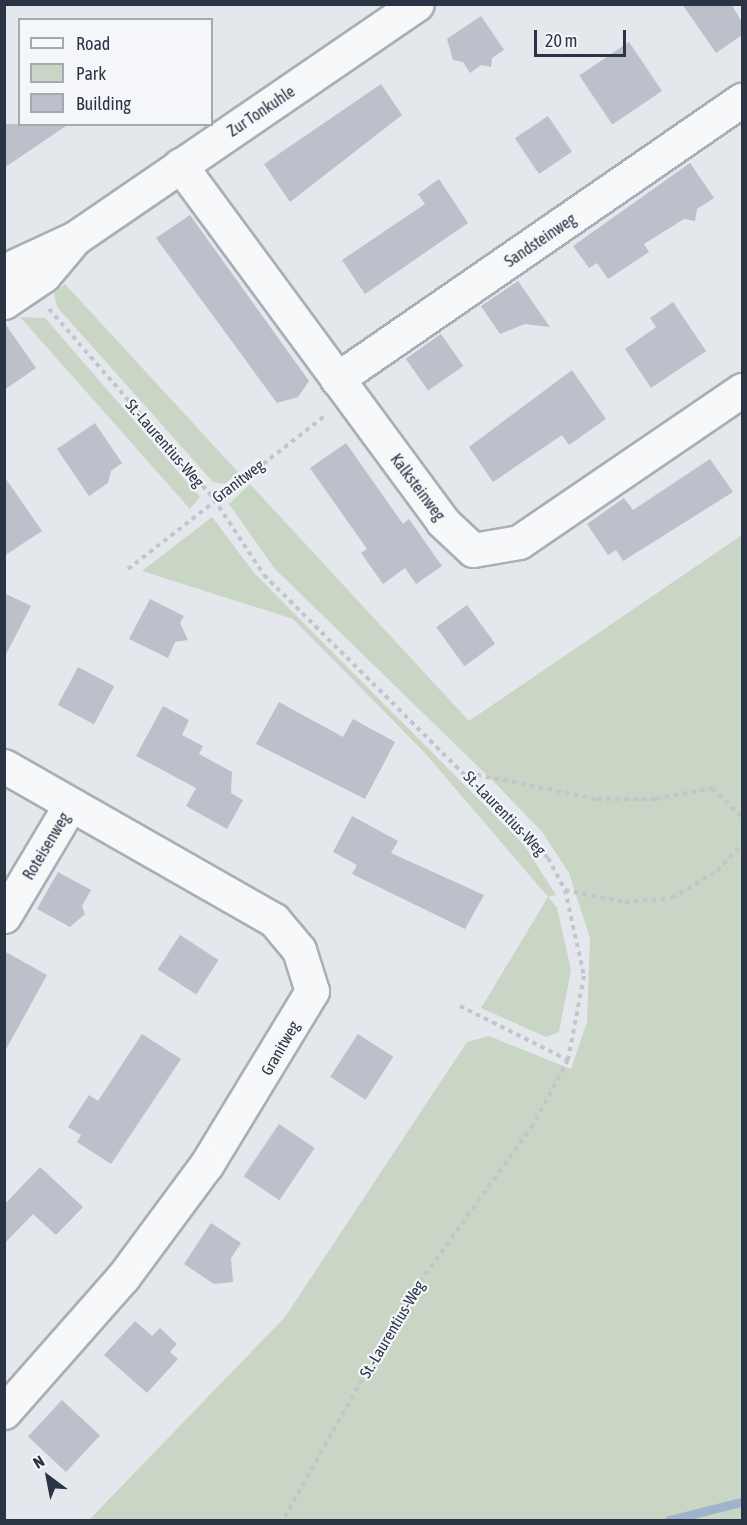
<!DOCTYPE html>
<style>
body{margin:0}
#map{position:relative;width:747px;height:1525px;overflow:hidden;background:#e4e7ec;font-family:"Asap Condensed",sans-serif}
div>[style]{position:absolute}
.green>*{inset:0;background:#c9d6c5}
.stream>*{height:9px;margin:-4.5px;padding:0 4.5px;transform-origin:4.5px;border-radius:4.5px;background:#9fb4cc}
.building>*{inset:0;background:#bbc0ca;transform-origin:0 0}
.path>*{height:4px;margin-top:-2px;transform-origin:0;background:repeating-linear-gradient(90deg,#c2c5cb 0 4.5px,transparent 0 9px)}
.roads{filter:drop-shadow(2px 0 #a9aeb7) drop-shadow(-2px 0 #a9aeb7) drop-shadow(0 2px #a9aeb7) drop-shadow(0 -2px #a9aeb7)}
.minor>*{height:33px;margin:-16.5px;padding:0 16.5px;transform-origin:16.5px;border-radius:16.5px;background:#f7f8fa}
span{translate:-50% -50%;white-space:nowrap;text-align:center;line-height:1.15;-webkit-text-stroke:4.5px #f4f6f9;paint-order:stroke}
.street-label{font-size:16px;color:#2b3445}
.frame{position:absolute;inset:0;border:6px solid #2b3445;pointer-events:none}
.legend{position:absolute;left:18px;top:18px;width:195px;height:108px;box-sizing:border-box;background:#f4f6f9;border:2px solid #a4a8b1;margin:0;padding:8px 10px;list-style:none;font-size:18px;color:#2b3445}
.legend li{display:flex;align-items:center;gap:12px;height:30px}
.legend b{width:30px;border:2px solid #a4a8b1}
.north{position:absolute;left:18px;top:1447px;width:60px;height:60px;-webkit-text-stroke:4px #f4f6f9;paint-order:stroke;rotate:328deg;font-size:16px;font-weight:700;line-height:24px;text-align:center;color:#2b3445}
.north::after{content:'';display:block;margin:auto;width:21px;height:27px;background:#2b3445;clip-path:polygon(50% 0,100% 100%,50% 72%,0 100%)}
.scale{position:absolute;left:534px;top:30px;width:92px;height:27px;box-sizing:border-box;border:3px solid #2b3445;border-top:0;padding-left:8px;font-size:18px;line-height:21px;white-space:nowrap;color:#2b3445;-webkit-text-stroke:4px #f4f6f9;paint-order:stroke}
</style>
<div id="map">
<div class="green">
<div style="clip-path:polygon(177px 193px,74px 263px,117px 225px,158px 198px)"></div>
<div style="clip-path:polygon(65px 284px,238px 472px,225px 484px,213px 482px,57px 307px,54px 293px)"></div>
<div style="clip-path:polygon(20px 317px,45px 318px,200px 497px,190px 509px)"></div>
<div style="clip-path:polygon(250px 484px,469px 721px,742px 535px,742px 1520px,89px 1520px,285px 1317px,467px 1042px,489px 1036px,571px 1069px,587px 1022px,590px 938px,569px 873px,543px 833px,497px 785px,275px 569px,229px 504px)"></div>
<div style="clip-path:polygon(212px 517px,255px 574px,524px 845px,556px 895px,548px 897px,557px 908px,571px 970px,559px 1032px,546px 1037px,481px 1008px,548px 897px,424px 752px,293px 619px,142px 571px)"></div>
</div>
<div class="stream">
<div style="left:669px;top:1520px;width:75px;rotate:-13.9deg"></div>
</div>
<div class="building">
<div style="clip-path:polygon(682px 4px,731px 4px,742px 22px,742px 35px,716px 53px)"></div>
<div style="clip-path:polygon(481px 16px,504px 50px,492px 58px,491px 67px,481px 65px,470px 73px,463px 62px,453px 60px,447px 39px)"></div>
<div style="left:629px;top:42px;width:59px;height:60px;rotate:56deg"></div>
<div style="clip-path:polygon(381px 84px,402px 115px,290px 202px,264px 164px)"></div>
<div style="left:548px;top:116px;width:43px;height:40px;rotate:56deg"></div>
<div style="clip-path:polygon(4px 124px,69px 124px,4px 168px)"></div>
<div style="clip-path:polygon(690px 163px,714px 198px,697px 209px,695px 221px,684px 219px,644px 244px,649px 252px,608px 279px,597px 263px,589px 268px,573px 246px)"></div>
<div style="clip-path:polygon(439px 179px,468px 223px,365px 294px,342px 260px,425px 204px,418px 194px)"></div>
<div style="clip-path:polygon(190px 215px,309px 381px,298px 397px,277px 403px,156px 238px)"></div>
<div style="clip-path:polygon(518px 281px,550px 327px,525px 324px,500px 334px,481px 306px)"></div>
<div style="clip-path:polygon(673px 302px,706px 351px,651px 388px,625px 349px,656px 327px,650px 318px)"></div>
<div style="clip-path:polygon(4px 322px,36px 368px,4px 390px)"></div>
<div style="left:441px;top:334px;width:39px;height:43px;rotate:55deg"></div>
<div style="clip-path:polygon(572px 370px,606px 419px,569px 445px,562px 435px,493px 482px,469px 447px)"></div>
<div style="clip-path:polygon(95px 423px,122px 463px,111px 471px,108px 483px,89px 496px,57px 449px)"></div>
<div style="clip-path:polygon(346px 443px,403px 524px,409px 519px,442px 566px,416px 584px,405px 568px,383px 584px,361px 553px,367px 549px,310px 468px)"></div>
<div style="clip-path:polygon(710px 459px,733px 492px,623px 561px,616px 550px,608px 555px,587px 524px,624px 498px,633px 510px)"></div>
<div style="clip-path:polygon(4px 476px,42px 531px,4px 556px)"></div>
<div style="clip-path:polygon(4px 593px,31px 606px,4px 658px)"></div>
<div style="clip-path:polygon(150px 599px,184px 616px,180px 623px,188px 640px,175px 642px,168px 658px,129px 639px)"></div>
<div style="left:467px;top:605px;width:48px;height:38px;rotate:54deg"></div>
<div style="left:78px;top:667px;width:41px;height:43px;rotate:28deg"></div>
<div style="clip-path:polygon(279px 702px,343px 737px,353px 719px,395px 742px,365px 799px,256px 744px)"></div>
<div style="clip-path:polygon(163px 706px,189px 720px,182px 735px,203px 746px,199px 754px,232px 772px,231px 793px,243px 800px,227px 829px,186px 806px,196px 788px,136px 756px)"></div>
<div style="clip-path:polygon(352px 816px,398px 841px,391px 853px,484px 895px,465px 929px,352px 874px,357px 865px,333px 852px)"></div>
<div style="clip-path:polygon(58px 872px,91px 890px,82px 906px,85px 914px,70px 927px,37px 909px)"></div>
<div style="left:180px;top:935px;width:46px;height:41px;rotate:33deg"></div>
<div style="clip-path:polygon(4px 951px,47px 975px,4px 1053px)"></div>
<div style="clip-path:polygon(142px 1034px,181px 1059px,111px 1164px,77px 1142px,81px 1135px,68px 1127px,89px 1095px,98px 1101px)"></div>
<div style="left:358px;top:1034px;width:42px;height:51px;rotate:33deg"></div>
<div style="left:279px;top:1124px;width:43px;height:63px;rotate:34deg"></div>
<div style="clip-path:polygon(40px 1167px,83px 1207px,56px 1235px,33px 1214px,4px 1244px,4px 1205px)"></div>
<div style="clip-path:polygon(211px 1223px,241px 1243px,231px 1258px,233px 1282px,214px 1284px,184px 1264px)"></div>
<div style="clip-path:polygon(135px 1321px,152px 1336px,160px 1328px,177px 1344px,170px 1352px,178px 1359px,147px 1393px,104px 1355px)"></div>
<div style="left:62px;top:1400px;width:52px;height:50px;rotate:43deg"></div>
</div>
<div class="path">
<div style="left:49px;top:309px;width:252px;rotate:49deg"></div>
<div style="left:214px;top:499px;width:91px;rotate:56.7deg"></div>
<div style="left:264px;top:575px;width:401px;rotate:44.9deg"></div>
<div style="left:548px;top:858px;width:36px;rotate:62deg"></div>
<div style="left:565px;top:890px;width:88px;rotate:77.5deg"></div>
<div style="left:584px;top:976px;width:86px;rotate:100.8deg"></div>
<div style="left:568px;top:1060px;width:74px;rotate:118.3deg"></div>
<div style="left:533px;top:1125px;width:217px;rotate:125.8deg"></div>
<div style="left:406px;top:1301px;width:251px;rotate:119.3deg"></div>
<div style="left:128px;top:569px;width:251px;rotate:-37.9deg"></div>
<div style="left:468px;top:773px;width:132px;rotate:11.4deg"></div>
<div style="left:597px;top:799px;width:59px"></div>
<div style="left:656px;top:799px;width:57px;rotate:-11.1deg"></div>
<div style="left:712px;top:788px;width:42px;rotate:44deg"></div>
<div style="left:565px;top:890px;width:61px;rotate:11.3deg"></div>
<div style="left:625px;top:902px;width:47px;rotate:-4.9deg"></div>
<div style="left:672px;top:898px;width:52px;rotate:-31deg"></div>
<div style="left:717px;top:871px;width:37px;rotate:-47deg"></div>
<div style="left:460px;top:1006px;width:121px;rotate:26.6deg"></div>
</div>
<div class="roads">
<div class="minor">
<div style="left:180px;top:165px;width:442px;rotate:53.6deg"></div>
<div style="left:442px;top:521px;width:42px;rotate:43.1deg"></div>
<div style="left:473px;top:550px;width:47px;rotate:-9.9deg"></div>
<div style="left:519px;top:542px;width:270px;rotate:-34.3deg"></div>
<div style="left:4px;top:271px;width:76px;rotate:-24.9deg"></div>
<div style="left:4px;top:302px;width:48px;rotate:-34deg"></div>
<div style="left:44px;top:275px;width:48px;rotate:-50deg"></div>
<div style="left:75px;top:238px;width:414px;rotate:-34.4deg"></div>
<div style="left:337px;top:379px;width:492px;rotate:-34.6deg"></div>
<div style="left:4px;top:766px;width:311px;rotate:29.7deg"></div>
<div style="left:274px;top:920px;width:39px;rotate:50deg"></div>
<div style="left:299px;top:950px;width:43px;rotate:72.4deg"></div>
<div style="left:312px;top:991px;width:204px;rotate:121.3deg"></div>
<div style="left:206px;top:1165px;width:139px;rotate:126.5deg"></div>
<div style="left:123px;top:1277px;width:180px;rotate:131.4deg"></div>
<div style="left:4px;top:916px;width:127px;rotate:-59.2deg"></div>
</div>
</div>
<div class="street-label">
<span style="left:261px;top:111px;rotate:-34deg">Zur Tonkuhle</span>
<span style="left:540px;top:240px;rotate:-34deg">Sandsteinweg</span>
<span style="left:165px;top:443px;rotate:49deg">St.-Laurentius-Weg</span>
<span style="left:238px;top:481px;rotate:-37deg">Granitweg</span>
<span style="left:418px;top:487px;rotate:53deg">Kalksteinweg</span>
<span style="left:505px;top:813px;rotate:46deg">St.-Laurentius-Weg</span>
<span style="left:46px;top:846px;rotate:-59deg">Roteisenweg</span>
<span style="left:280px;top:1048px;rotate:-60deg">Granitweg</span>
<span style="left:392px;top:1329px;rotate:-59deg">St.-Laurentius-Weg</span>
</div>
<div class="frame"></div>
<ul class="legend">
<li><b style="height:8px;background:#f7f8fa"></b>Road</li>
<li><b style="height:16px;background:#c9d6c5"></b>Park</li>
<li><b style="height:16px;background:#bbc0ca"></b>Building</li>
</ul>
<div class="north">N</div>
<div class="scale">20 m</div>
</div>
